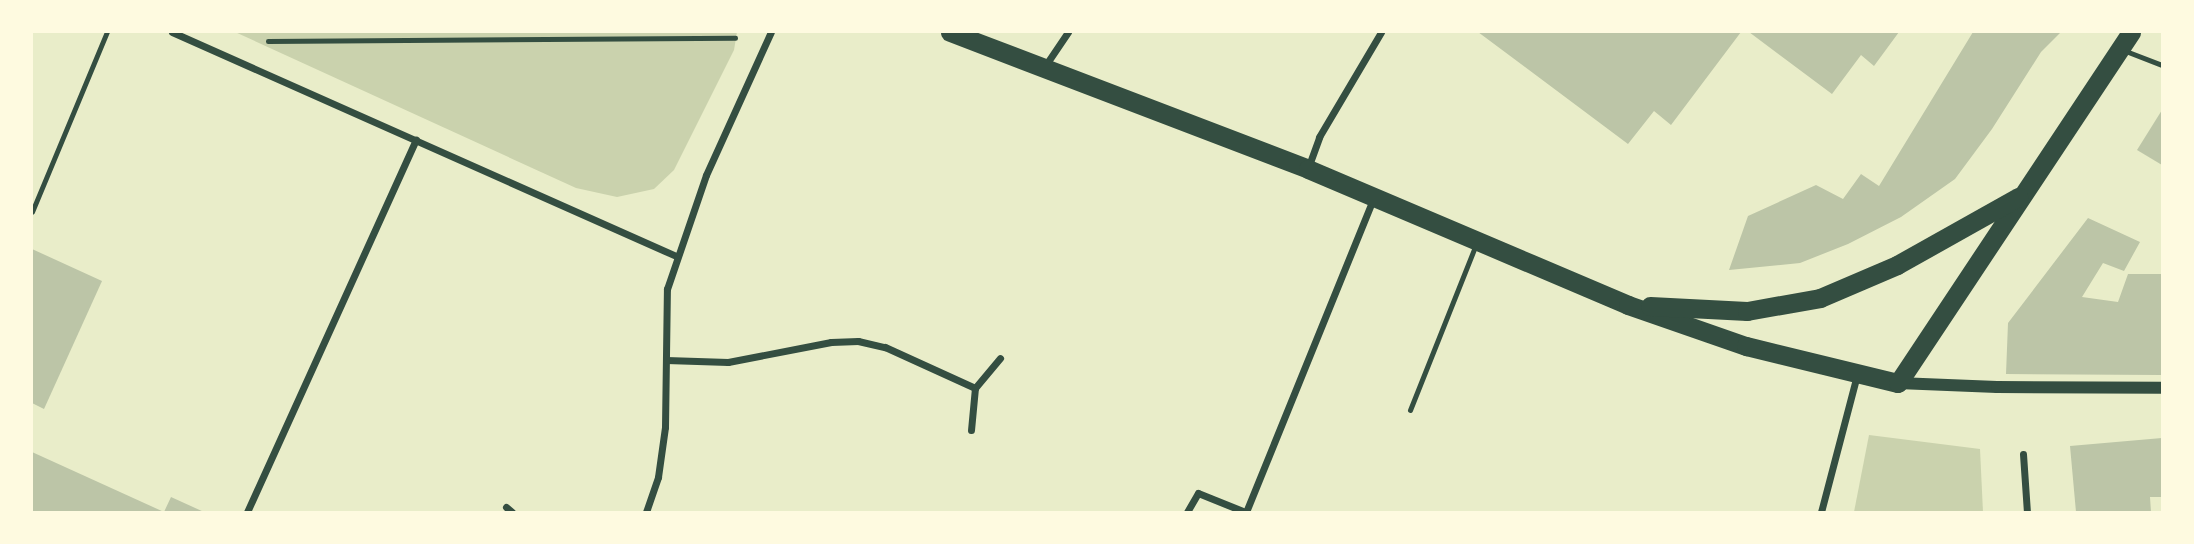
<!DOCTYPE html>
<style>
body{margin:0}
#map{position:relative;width:2194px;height:544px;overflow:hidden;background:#e9edc9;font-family:Inter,sans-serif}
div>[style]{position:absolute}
.green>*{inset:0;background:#cad2ad}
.building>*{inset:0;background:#bcc5a7}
.path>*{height:4.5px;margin:-2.25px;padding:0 2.25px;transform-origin:2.25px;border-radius:2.25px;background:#344e41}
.service>*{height:5px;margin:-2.5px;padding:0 2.5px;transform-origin:2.5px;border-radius:2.5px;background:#344e41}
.minor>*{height:7px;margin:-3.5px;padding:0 3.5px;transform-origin:3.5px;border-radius:3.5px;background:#344e41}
.tertiary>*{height:12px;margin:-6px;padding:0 6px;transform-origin:6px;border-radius:6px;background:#344e41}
.trunk>*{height:19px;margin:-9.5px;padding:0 9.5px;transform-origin:9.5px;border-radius:9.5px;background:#344e41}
span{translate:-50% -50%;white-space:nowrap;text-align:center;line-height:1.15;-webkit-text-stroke:5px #fefae0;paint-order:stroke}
.frame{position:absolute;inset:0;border:33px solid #fefae0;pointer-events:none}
</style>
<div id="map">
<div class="green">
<div style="clip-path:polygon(235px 32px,737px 32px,734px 50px,674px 170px,654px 189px,617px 197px,576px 188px)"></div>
<div style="clip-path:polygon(1869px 435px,1980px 449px,1983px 512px,1854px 512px)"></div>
</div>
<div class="building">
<div style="clip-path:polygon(1478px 32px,1741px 32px,1671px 125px,1654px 111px,1628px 144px)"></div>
<div style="clip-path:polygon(1749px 32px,1899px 32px,1874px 66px,1861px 55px,1832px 94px)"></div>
<div style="clip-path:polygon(1973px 32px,2061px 32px,2041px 52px,1992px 129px,1955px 179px,1901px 217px,1848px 244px,1800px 263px,1729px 270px,1748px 216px,1816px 185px,1843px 199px,1861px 174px,1879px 186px)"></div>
<div style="clip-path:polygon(2162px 110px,2162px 165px,2137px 150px)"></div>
<div style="clip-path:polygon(2088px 218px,2140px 242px,2124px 271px,2103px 263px,2082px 297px,2118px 302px,2128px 274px,2162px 274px,2162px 375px,2006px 374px,2008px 323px)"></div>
<div style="clip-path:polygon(32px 249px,102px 281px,44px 409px,32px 403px)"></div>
<div style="clip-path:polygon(2162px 438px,2162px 497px,2150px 497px,2151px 512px,2076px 512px,2070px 446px)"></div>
<div style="clip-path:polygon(32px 452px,164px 512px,32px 512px)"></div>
<div style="clip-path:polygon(171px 497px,204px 512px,164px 512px)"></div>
</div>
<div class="path">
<div style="left:268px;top:41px;width:467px;rotate:-0.4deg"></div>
<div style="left:32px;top:212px;width:195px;rotate:-67.4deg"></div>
</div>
<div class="service">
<div style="left:2123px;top:50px;width:42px;rotate:21deg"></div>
<div style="left:1410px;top:410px;width:179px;rotate:-68.3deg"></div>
</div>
<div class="minor">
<div style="left:172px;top:32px;width:552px;rotate:23.96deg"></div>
<div style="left:1045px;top:66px;width:41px;rotate:-55.9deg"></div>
<div style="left:1308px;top:168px;width:33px;rotate:-70deg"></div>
<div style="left:1319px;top:137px;width:122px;rotate:-59.4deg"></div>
<div style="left:666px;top:360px;width:62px;rotate:1.8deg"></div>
<div style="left:728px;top:362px;width:105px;rotate:-11deg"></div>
<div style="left:831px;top:342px;width:27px;rotate:-2deg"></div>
<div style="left:858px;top:341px;width:28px;rotate:13deg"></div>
<div style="left:885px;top:347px;width:99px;rotate:24.5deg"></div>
<div style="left:971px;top:430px;width:42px;rotate:-84.6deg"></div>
<div style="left:975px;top:388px;width:39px;rotate:-50deg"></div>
<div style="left:2023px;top:454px;width:58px;rotate:86.1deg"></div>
<div style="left:506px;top:507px;width:8px;rotate:40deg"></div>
<div style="left:247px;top:512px;width:409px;rotate:-65.6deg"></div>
<div style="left:646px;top:512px;width:37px;rotate:-71deg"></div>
<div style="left:658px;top:477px;width:50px;rotate:-82deg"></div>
<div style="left:665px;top:427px;width:138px;rotate:-89.2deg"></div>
<div style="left:667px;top:289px;width:120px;rotate:-71.1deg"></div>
<div style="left:706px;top:175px;width:157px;rotate:-65.6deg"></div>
<div style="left:1187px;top:512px;width:22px;rotate:-60deg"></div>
<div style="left:1198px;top:493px;width:51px;rotate:22deg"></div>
<div style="left:1246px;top:512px;width:340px;rotate:-67.9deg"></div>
<div style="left:1821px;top:512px;width:142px;rotate:-75.3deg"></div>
</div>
<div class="tertiary">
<div style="left:1898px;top:383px;width:99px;rotate:2.3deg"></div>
<div style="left:1997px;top:387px;width:165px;rotate:0.3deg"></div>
</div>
<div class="trunk">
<div style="left:950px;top:32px;width:383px;rotate:20.9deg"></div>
<div style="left:1308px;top:169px;width:348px;rotate:23deg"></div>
<div style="left:1628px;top:305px;width:125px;rotate:19.2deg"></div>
<div style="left:1746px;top:346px;width:156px;rotate:13.7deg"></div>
<div style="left:1898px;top:383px;width:421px;rotate:-56.4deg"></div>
<div style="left:1650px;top:306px;width:97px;rotate:3deg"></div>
<div style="left:1747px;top:311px;width:74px;rotate:-10.1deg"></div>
<div style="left:1820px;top:298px;width:84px;rotate:-23.2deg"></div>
<div style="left:1897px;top:265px;width:139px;rotate:-29.3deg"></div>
</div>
<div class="frame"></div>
</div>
